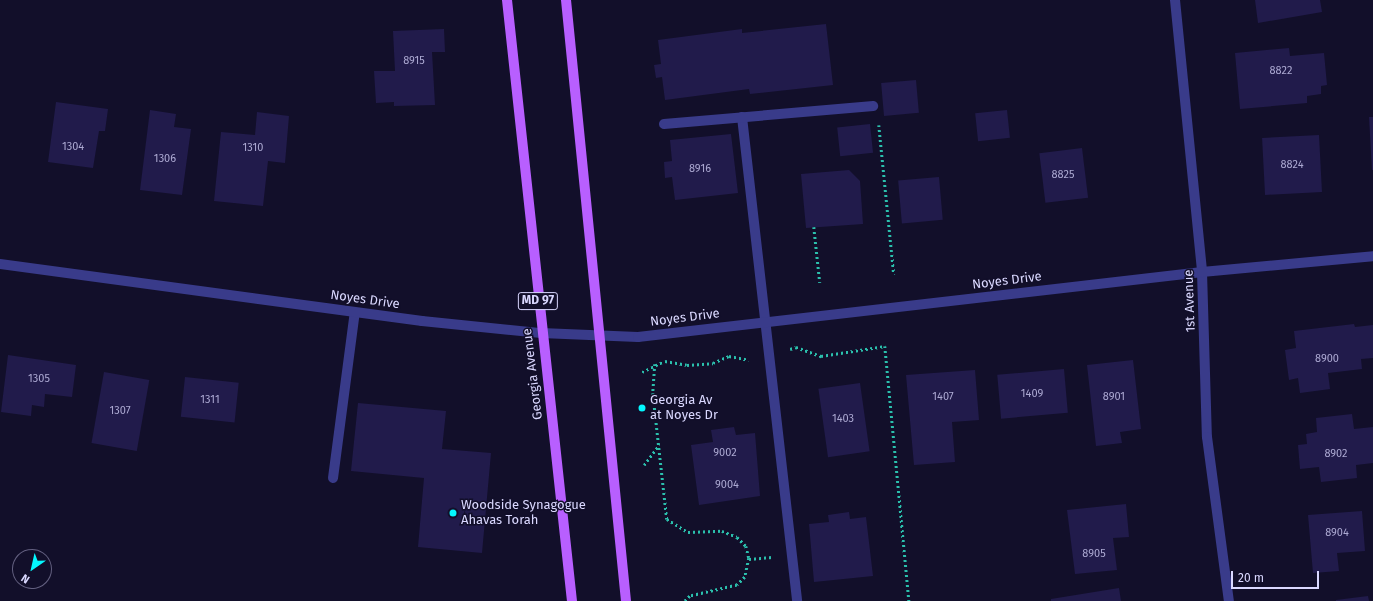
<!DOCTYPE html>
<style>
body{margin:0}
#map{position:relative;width:1373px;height:601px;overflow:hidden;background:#120f2a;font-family:"Fira Sans",sans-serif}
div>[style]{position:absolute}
.building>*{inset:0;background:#211b4b;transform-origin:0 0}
.path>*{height:2.5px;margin-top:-1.25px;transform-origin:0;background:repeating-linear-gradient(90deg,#2bc0ad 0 2px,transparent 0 5px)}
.lane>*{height:10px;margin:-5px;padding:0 5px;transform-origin:5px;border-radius:5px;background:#393b8a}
.street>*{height:10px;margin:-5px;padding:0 5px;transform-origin:5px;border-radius:5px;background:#393b8a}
.primary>*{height:10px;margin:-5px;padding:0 5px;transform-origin:5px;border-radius:5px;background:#b85fff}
.dots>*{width:11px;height:11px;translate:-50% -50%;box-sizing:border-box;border:2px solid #120f2a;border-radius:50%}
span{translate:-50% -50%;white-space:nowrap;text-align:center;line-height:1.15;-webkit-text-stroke:3px #120f2a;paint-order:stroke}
.number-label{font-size:11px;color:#aca9d2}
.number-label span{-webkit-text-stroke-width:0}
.shield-label span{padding:1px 3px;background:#120f2a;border:1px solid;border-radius:3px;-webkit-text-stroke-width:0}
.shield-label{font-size:12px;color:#dad8ff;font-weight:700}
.street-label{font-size:13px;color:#dad8ff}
.poi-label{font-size:13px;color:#dad8ff}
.left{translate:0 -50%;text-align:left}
.north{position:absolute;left:12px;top:549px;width:40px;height:40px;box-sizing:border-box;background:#120f2a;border:1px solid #625f7f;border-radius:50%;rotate:214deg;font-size:11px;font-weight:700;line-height:16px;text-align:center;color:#dad8ff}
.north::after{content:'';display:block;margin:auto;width:14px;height:18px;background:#04f7ff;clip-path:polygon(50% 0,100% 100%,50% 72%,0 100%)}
.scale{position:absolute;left:1231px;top:571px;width:88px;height:18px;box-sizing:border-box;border:2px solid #dad8ff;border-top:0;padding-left:5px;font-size:12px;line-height:14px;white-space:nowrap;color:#dad8ff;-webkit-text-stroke:3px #120f2a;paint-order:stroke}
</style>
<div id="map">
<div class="building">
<div style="clip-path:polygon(1255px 0,1320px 0,1322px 12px,1258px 23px)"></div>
<div style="clip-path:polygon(826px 24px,833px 85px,750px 94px,749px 89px,665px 100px,662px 77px,656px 78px,654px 65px,661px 64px,658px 40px,742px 29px,742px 33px)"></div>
<div style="clip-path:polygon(444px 29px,445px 52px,432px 52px,435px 105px,394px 106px,394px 102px,376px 103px,374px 71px,395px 71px,393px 31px)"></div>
<div style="clip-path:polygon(1289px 48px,1290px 56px,1324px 53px,1327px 85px,1321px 86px,1321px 94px,1307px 96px,1307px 103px,1240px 109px,1235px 53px)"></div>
<div style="left:916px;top:80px;width:33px;height:35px;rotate:85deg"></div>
<div style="clip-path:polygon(56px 102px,108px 109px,105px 131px,99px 131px,93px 168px,48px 162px)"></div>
<div style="clip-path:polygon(150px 110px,176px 114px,174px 127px,191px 129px,182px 195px,140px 190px)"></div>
<div style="left:1007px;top:110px;width:28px;height:32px;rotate:84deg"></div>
<div style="clip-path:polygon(257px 112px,289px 116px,285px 163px,268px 161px,263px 206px,214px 201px,221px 132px,255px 135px)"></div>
<div style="clip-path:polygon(1369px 117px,1373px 117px,1373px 170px,1372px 170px)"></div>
<div style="left:870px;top:124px;width:29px;height:33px;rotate:84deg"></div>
<div style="clip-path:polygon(731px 134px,738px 193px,675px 200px,672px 177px,665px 178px,664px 162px,672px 161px,670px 140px)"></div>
<div style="left:1319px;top:135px;width:57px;height:57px;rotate:87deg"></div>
<div style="left:1082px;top:148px;width:50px;height:43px;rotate:83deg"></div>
<div style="clip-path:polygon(849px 170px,860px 181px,863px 224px,806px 228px,801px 174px)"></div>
<div style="left:939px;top:177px;width:43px;height:41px;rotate:85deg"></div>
<div style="clip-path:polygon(1354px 324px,1355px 327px,1373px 325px,1373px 358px,1361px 359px,1362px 369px,1328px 373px,1330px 389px,1300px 393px,1298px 378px,1289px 380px,1285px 350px,1296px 348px,1294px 331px)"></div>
<div style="clip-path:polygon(8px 355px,76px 365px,72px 397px,45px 394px,44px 407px,32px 405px,31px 416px,1px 412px)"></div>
<div style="clip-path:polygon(1133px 360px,1141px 429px,1120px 432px,1122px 443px,1096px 446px,1087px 365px)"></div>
<div style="left:1064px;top:369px;width:44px;height:67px;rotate:85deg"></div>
<div style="clip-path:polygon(975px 370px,979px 420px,952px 422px,955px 462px,914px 465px,906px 375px)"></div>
<div style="left:104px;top:372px;width:46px;height:72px;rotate:10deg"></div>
<div style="left:185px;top:377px;width:54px;height:40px;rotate:6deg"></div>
<div style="left:860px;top:383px;width:69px;height:42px;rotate:82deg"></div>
<div style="clip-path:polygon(358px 403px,446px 411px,442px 449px,491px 453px,482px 553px,418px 547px,424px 478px,351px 471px)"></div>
<div style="clip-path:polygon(1352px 414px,1354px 429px,1373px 427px,1373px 463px,1356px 465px,1357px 478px,1321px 482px,1319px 467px,1300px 469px,1298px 445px,1307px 444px,1306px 434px,1317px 432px,1316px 418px)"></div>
<div style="clip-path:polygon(734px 427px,736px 435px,755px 433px,760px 496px,699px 505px,691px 445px,713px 442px,711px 430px)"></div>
<div style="clip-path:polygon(1126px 504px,1129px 537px,1113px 538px,1117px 570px,1075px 574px,1067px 510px)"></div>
<div style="clip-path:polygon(1362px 511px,1365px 551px,1337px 553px,1339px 571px,1313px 573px,1308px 515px)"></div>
<div style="clip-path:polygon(849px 512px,850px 519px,866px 517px,873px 576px,814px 582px,809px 524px,829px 522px,828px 515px)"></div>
<div style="clip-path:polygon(1119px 588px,1121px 601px,1051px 601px,1051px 599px)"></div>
<div style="clip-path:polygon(1368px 596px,1369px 601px,1336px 601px,1336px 600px)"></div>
</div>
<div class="path">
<div style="left:879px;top:125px;width:150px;rotate:84.3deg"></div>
<div style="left:814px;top:227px;width:56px;rotate:83.9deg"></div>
<div style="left:790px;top:349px;width:6px;rotate:-18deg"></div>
<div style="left:796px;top:347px;width:27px;rotate:20deg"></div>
<div style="left:821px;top:356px;width:65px;rotate:-8.9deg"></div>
<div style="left:885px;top:346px;width:256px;rotate:84.6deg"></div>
<div style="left:655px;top:364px;width:29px;rotate:94deg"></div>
<div style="left:653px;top:393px;width:127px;rotate:83.7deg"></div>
<div style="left:667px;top:519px;width:25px;rotate:32deg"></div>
<div style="left:688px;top:532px;width:34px;rotate:-2deg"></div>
<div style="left:722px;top:531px;width:16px;rotate:22deg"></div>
<div style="left:737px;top:537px;width:13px;rotate:45deg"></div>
<div style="left:746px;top:546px;width:12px;rotate:76deg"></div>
<div style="left:749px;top:558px;width:19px;rotate:102deg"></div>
<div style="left:745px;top:577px;width:11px;rotate:135deg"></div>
<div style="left:737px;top:585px;width:48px;rotate:166.8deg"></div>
<div style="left:690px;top:596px;width:7px;rotate:135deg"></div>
<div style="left:642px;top:372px;width:25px;rotate:-26deg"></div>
<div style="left:665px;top:361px;width:22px;rotate:10deg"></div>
<div style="left:687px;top:365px;width:26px;rotate:-4deg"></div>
<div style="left:713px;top:363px;width:17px;rotate:-24deg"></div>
<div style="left:729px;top:356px;width:20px;rotate:11deg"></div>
<div style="left:644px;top:465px;width:25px;rotate:-53deg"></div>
<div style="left:749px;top:559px;width:24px;rotate:-5deg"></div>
</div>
<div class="lane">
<div style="left:742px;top:117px;width:487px;rotate:83.5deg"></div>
<div style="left:664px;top:124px;width:210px;rotate:-4.9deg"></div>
<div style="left:333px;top:478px;width:167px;rotate:-82.5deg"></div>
</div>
<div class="street">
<div style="left:1175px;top:0;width:273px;rotate:84.3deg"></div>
<div style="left:1202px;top:272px;width:165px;rotate:88.3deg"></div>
<div style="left:1207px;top:437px;width:165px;rotate:82.4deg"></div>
<div style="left:0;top:264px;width:426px;rotate:7.7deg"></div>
<div style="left:422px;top:321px;width:120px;rotate:5.8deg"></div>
<div style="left:541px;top:333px;width:97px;rotate:2.4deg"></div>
<div style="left:638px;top:337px;width:568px;rotate:-6.57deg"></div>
<div style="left:1202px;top:272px;width:172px;rotate:-5.3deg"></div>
</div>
<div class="primary">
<div style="left:507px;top:0;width:605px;rotate:83.83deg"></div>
<div style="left:566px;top:0;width:604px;rotate:84.3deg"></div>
</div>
<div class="dots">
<div style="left:642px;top:408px;background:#04f7ff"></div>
<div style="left:453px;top:513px;background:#04f7ff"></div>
</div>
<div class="number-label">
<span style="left:414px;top:61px">8915</span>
<span style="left:1281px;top:71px">8822</span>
<span style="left:73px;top:147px">1304</span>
<span style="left:253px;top:148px">1310</span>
<span style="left:165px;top:159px">1306</span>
<span style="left:1292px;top:165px">8824</span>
<span style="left:700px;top:169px">8916</span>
<span style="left:1063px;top:175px">8825</span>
<span style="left:1327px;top:359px">8900</span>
<span style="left:39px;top:379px">1305</span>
<span style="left:1032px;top:394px">1409</span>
<span style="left:943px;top:397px">1407</span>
<span style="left:1114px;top:397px">8901</span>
<span style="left:210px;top:400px">1311</span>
<span style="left:120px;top:411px">1307</span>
<span style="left:843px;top:419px">1403</span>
<span style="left:725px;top:453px">9002</span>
<span style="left:1336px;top:454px">8902</span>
<span style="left:727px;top:485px">9004</span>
<span style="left:1337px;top:533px">8904</span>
<span style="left:1094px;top:554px">8905</span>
</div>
<div class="shield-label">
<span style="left:538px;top:301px">MD 97</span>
</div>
<div class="street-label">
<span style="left:1007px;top:281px;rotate:-7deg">Noyes Drive</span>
<span style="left:365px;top:300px;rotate:8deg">Noyes Drive</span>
<span style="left:1190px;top:301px;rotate:-92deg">1st Avenue</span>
<span style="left:685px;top:318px;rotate:-7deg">Noyes Drive</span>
<span style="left:533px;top:374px;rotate:-97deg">Georgia Avenue</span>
</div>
<div class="poi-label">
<span class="left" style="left:650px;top:408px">Georgia Av<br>at Noyes Dr</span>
<span class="left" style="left:461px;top:513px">Woodside Synagogue<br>Ahavas Torah</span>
</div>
<div class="north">N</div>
<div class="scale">20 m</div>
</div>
